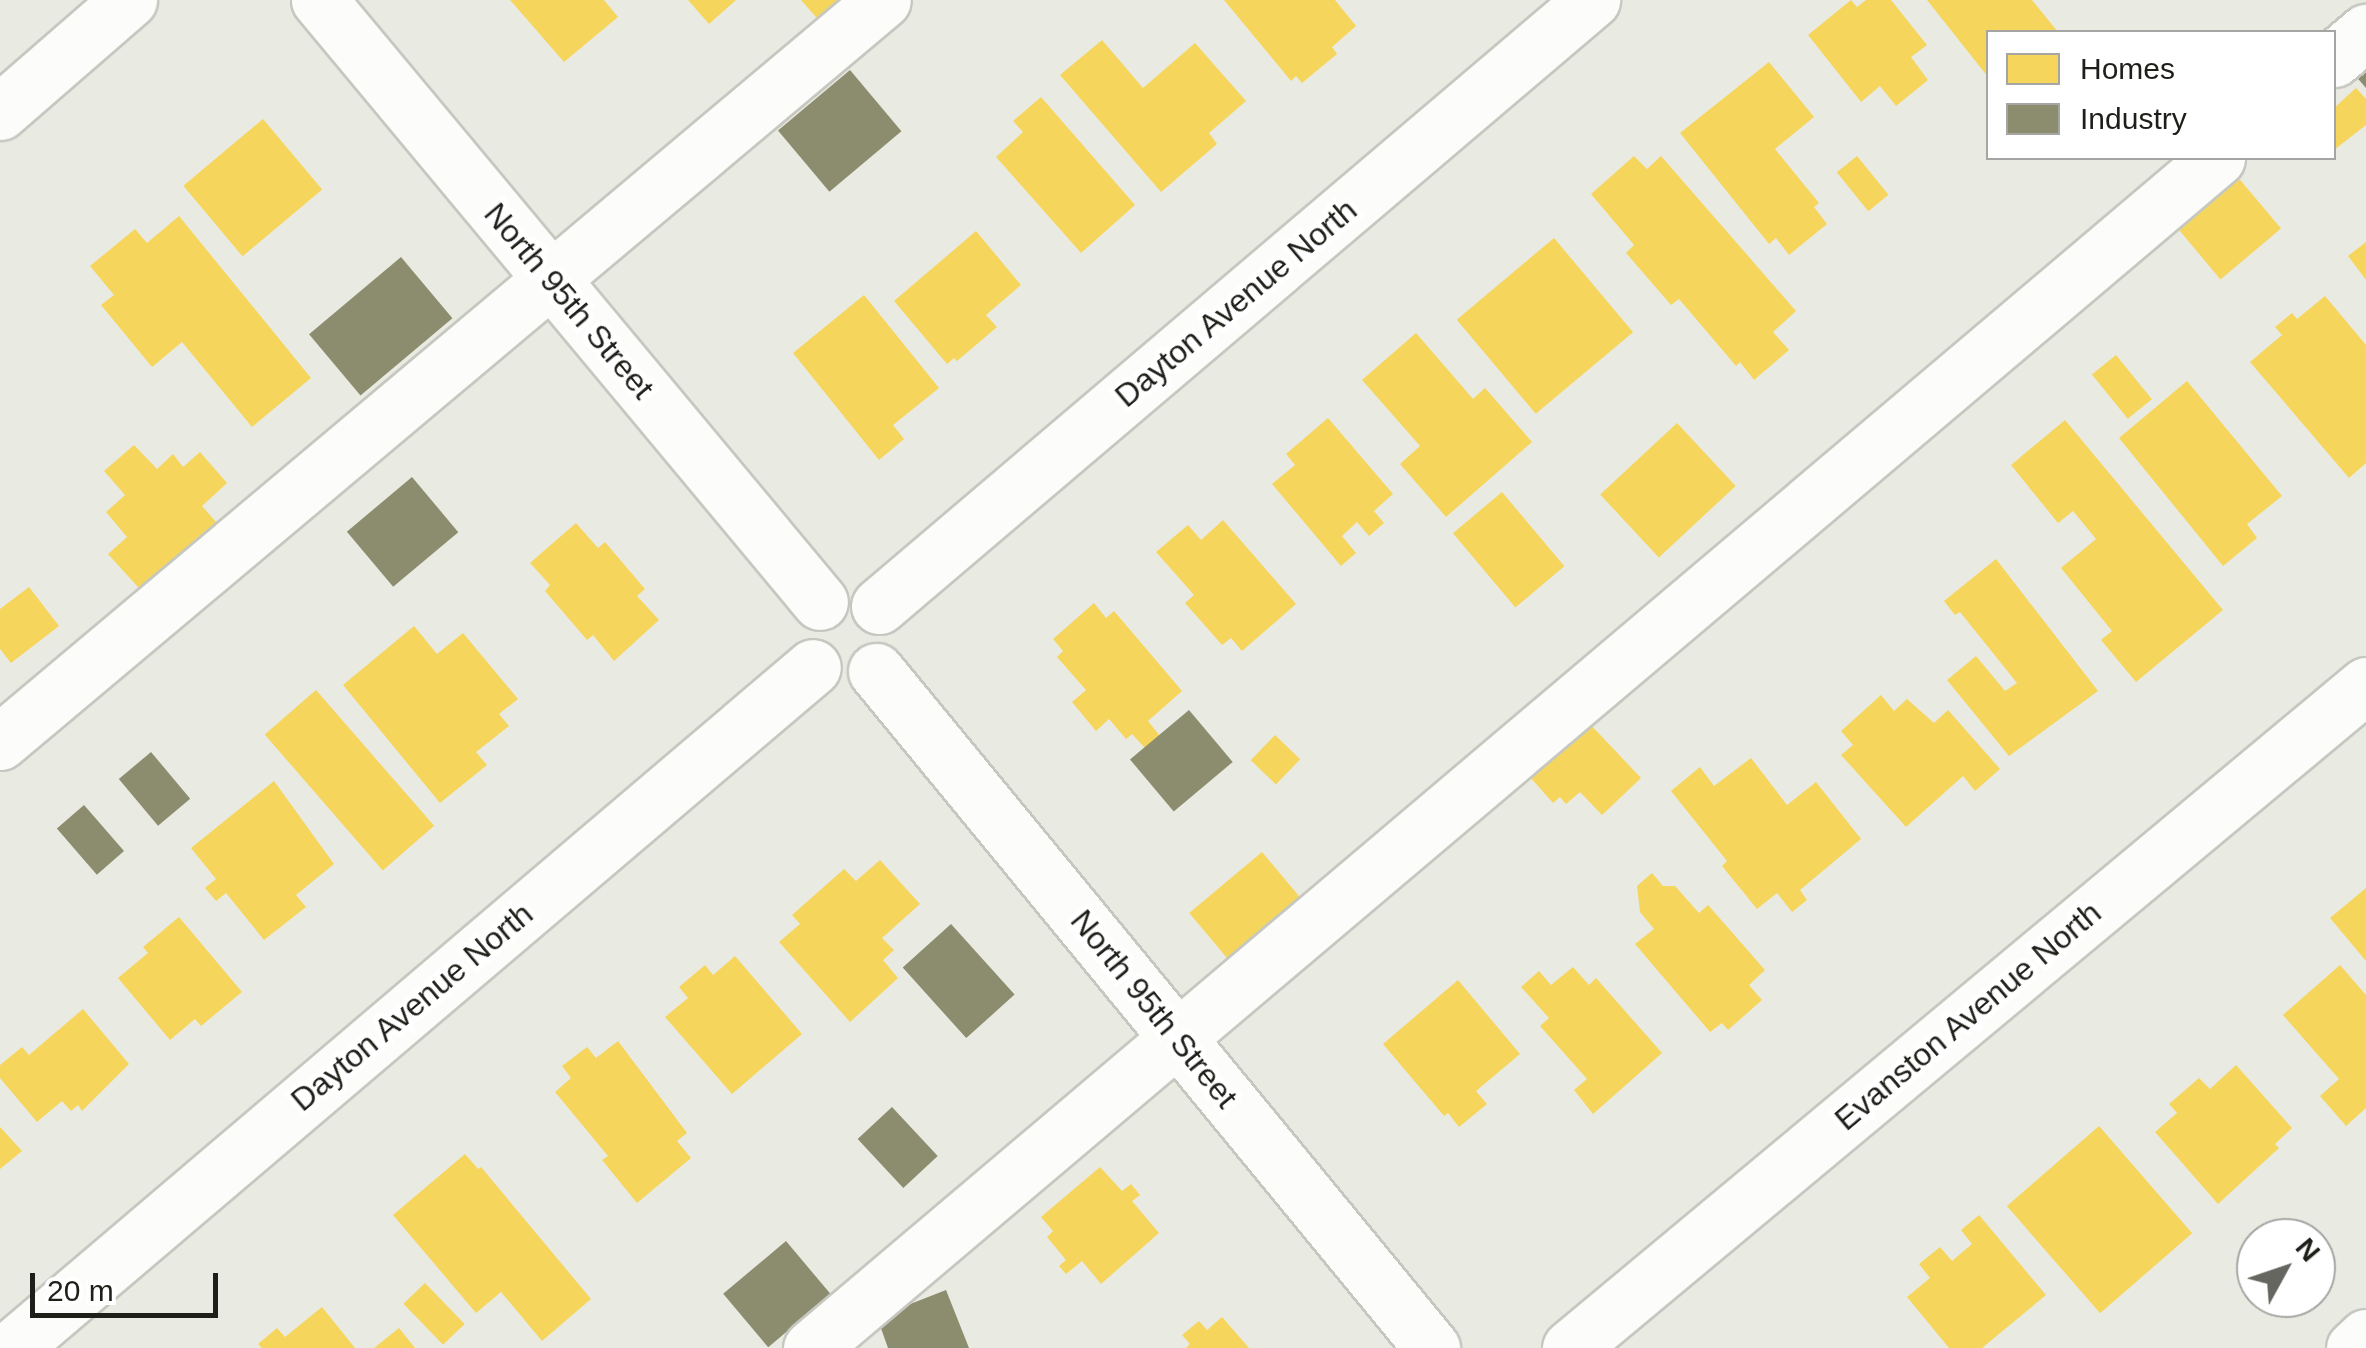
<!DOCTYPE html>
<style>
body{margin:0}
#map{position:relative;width:2366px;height:1348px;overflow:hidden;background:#e9ebe2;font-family:Arial,sans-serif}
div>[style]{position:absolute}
.homes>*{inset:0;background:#f6d55c;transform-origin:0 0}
.industry>*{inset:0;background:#8c8c6e;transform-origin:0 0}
.roads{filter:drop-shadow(2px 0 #c6c8c0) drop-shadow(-2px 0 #c6c8c0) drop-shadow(0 2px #c6c8c0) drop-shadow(0 -2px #c6c8c0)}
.minor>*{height:55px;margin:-27.5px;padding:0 27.5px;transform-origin:27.5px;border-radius:27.5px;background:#fcfcfb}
span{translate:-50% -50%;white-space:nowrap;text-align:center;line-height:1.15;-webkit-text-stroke:10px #fff;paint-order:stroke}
.street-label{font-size:32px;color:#1e1f19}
.legend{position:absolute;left:1986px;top:30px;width:350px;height:130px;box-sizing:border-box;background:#fff;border:2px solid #a5a5a3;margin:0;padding:12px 18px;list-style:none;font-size:30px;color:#1e1f19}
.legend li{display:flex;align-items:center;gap:20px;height:50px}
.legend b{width:50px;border:2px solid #a5a5a3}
.north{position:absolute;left:2236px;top:1218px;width:100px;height:100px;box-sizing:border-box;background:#fff;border:2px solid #a5a5a3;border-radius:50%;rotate:50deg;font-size:28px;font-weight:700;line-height:40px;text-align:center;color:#1e1f19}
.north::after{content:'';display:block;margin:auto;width:35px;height:45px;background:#65665f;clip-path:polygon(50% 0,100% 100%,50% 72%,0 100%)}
.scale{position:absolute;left:30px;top:1273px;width:188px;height:45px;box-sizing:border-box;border:5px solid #1e1f19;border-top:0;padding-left:12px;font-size:30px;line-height:35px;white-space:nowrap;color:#1e1f19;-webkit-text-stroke:8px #fff;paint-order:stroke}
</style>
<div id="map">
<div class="homes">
<div style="clip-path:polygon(510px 0,604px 0,618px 17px,564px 62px)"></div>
<div style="clip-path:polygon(688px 0,736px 0,709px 24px)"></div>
<div style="clip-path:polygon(801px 0,851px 0,822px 24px)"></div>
<div style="clip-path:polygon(1224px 0,1335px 0,1356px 26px,1332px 47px,1337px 54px,1302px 83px,1296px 76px,1291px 81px)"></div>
<div style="clip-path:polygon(1851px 0,1857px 7px,1866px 0,1891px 0,1927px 45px,1911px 57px,1928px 80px,1896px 106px,1880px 86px,1861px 102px,1808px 35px)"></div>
<div style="clip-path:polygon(1927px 0,2032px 0,2058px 32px,1988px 32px,1988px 77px)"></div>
<div style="clip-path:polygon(1102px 40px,1143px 88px,1195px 43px,1246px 101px,1209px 133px,1217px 144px,1161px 192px,1060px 75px)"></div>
<div style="clip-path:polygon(1769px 62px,1814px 117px,1775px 149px,1819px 203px,1814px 207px,1827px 224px,1789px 255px,1776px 238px,1769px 244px,1680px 133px)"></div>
<div style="clip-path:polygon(2356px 88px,2366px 99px,2366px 125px,2334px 150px,2334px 108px)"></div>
<div style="clip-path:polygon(1041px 97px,1135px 205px,1081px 253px,996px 157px,1023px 132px,1013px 121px)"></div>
<div style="left:263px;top:119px;width:92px;height:104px;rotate:50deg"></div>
<div style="clip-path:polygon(1634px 156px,1647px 169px,1661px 156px,1796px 311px,1773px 332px,1789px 350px,1754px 380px,1740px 362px,1736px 366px,1679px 299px,1671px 305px,1626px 253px,1634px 245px,1591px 194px)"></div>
<div style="left:1857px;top:156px;width:50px;height:26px;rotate:51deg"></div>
<div style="left:2236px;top:175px;width:70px;height:79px;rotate:50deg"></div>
<div style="clip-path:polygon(179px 216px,311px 378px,252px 427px,182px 342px,152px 367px,101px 305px,114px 295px,90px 266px,135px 229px,147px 243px)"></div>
<div style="clip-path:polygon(976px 231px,1021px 285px,986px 315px,997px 327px,957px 361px,954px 358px,947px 364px,894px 301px)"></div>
<div style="left:1554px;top:238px;width:123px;height:127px;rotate:50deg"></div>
<div style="clip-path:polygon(2366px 242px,2366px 280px,2348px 256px)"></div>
<div style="clip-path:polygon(864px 295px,939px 388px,893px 425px,904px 439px,879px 460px,793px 353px)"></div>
<div style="clip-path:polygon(2325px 296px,2366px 345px,2366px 463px,2349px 478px,2250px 362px,2282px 335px,2275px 327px,2292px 313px,2297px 319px)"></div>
<div style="clip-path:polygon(1416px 333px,1473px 399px,1485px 388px,1532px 442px,1446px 517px,1400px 464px,1420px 446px,1362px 380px)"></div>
<div style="left:2116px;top:355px;width:57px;height:31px;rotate:51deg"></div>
<div style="clip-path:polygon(2187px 381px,2282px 496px,2247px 524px,2257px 538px,2223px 566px,2119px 438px)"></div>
<div style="clip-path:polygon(1328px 418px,1393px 494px,1374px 511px,1384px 523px,1369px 536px,1357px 522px,1342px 536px,1356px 553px,1341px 566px,1272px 484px,1295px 465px,1286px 454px)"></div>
<div style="clip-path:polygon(2065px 420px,2223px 610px,2136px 682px,2101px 640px,2112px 631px,2061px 568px,2096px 539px,2073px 511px,2058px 523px,2011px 465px)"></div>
<div style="left:1677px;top:423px;width:86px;height:105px;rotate:47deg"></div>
<div style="clip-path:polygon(134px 445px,157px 469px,173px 454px,183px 467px,200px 452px,227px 483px,202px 506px,223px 530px,147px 597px,108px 554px,127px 537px,106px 512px,125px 495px,104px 471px)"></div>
<div style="left:1502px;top:492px;width:97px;height:64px;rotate:50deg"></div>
<div style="clip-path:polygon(1223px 520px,1296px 604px,1242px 651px,1231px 638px,1222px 645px,1185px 603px,1194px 595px,1156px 552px,1188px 525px,1201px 540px)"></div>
<div style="clip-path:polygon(576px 523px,598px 548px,605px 542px,645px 589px,637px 596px,659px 620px,614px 661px,593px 635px,587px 640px,545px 591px,550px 585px,530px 563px)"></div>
<div style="clip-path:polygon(1996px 559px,2098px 691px,2009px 756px,1947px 680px,1976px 656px,2005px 691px,2017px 683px,1960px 612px,1955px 615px,1944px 601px)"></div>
<div style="clip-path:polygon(29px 587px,59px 626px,11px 663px,0 649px,0 609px)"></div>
<div style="clip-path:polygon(1094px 603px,1106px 618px,1114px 611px,1182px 691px,1148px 721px,1160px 736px,1145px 748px,1132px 734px,1126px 739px,1109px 719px,1096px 731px,1072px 702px,1086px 690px,1057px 657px,1063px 651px,1053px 639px)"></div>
<div style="clip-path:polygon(414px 626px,437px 654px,463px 633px,518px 699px,499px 714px,509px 726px,476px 752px,487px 765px,440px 803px,343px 685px)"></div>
<div style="left:316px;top:690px;width:180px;height:68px;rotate:49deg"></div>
<div style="clip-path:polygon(1881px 695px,1894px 711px,1907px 699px,1934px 723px,1948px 710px,2000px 769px,1975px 791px,1963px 776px,1906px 827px,1841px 755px,1853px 745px,1841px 731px)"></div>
<div style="clip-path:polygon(1588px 722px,1641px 778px,1602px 815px,1580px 792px,1566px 804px,1560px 797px,1553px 803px,1529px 776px)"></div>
<div style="left:1275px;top:735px;width:35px;height:35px;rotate:44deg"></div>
<div style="clip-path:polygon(1751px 758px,1787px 805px,1816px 782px,1861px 839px,1800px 890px,1807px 900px,1792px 912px,1777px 893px,1757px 909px,1722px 866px,1727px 861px,1671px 791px,1700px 767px,1714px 786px)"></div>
<div style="clip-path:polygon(274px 781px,334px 864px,296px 895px,306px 907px,264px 940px,226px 893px,216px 901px,205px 888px,216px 879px,191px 848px)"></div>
<div style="left:1262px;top:852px;width:64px;height:95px;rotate:50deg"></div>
<div style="clip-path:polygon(880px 860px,920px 904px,882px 938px,894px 950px,883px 960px,898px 978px,850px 1022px,779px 942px,800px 924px,792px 915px,844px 869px,856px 881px)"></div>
<div style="clip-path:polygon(1652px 873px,1663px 886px,1675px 886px,1699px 913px,1708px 905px,1765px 970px,1749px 985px,1762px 1000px,1728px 1030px,1722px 1023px,1710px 1032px,1635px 944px,1654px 929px,1640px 912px,1637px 886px)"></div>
<div style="clip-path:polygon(2366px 888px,2366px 961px,2330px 918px)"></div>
<div style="clip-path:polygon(179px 917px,242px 992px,201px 1026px,195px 1019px,170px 1040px,118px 978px,148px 953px,143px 947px)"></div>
<div style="clip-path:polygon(735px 956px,802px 1034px,732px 1094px,665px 1017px,688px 998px,679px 987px,705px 965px,713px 975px)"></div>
<div style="clip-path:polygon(2340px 965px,2366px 995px,2366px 1108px,2346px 1126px,2320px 1096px,2339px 1079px,2283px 1015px)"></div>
<div style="clip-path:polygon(1573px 967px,1589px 985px,1596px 978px,1662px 1053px,1593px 1114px,1574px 1090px,1587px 1079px,1540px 1026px,1549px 1018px,1521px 987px,1539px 971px,1551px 985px)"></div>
<div style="clip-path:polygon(1458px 980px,1520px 1054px,1476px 1091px,1487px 1104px,1459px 1127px,1448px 1113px,1444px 1116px,1383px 1044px)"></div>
<div style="clip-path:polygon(83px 1009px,129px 1064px,82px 1111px,78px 1105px,71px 1111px,62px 1101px,37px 1122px,0 1078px,0 1065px,22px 1047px,29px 1055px)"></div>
<div style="clip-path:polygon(618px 1041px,687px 1133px,677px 1141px,691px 1158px,637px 1203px,602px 1160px,608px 1156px,555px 1092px,571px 1078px,562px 1066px,587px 1047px,596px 1058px)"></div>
<div style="clip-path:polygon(2236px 1065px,2292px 1128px,2275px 1144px,2279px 1148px,2218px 1204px,2155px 1132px,2177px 1113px,2169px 1104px,2199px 1078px,2210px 1089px)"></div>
<div style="left:2099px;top:1126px;width:142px;height:122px;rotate:49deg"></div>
<div style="clip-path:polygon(0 1127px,22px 1151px,0 1169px)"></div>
<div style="clip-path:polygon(465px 1154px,478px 1169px,481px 1167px,591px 1299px,542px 1341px,501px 1292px,476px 1313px,393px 1215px)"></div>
<div style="clip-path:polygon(1100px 1167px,1122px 1191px,1131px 1184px,1140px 1195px,1132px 1201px,1159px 1233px,1101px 1284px,1082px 1261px,1066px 1274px,1059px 1266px,1066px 1260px,1047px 1237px,1053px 1231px,1041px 1217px)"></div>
<div style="clip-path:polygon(1979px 1215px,2046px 1295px,1982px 1348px,1949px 1348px,1907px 1297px,1930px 1278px,1919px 1264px,1940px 1247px,1952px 1261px,1972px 1244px,1961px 1230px)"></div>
<div style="left:425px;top:1283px;width:57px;height:30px;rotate:46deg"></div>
<div style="clip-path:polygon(322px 1307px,355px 1348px,262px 1348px,258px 1344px,277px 1328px,285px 1337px)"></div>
<div style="clip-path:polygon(1222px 1317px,1249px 1348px,1186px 1348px,1190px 1344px,1182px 1335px,1199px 1321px,1207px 1330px)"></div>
<div style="clip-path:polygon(399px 1328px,415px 1348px,374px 1348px)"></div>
</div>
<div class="industry">
<div style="clip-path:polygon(2366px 62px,2366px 88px,2353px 73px)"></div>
<div style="left:850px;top:70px;width:80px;height:94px;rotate:50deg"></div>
<div style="left:401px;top:257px;width:80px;height:120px;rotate:50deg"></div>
<div style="left:412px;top:477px;width:72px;height:85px;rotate:50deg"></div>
<div style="left:1189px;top:710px;width:68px;height:77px;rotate:50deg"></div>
<div style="left:151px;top:752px;width:61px;height:42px;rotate:50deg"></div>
<div style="left:84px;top:805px;width:61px;height:36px;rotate:49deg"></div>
<div style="left:951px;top:924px;width:95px;height:65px;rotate:48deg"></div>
<div style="left:892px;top:1107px;width:67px;height:47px;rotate:47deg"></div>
<div style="left:786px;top:1241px;width:70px;height:82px;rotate:50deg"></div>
<div style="clip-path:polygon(946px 1290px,969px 1348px,888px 1348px,877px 1317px)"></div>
</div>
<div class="roads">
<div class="minor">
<div style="left:319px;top:0;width:783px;rotate:50.23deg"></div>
<div style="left:2334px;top:59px;width:42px;rotate:-40.2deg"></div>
<div style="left:0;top:112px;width:171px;rotate:-41deg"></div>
<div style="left:879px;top:606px;width:936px;rotate:-40.36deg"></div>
<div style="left:876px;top:671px;width:876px;rotate:50.6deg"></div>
<div style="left:0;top:742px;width:1153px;rotate:-40.04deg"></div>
<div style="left:12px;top:1348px;width:1051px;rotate:-40.37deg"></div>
<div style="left:811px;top:1348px;width:1842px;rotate:-40.24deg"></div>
<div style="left:1570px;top:1348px;width:1036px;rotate:-39.79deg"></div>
<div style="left:2354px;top:1348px;width:16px;rotate:-43deg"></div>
</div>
</div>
<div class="street-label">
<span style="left:569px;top:301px;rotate:50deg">North 95th Street</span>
<span style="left:1236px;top:303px;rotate:-40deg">Dayton Avenue North</span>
<span style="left:412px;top:1007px;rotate:-40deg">Dayton Avenue North</span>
<span style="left:1154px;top:1009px;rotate:51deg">North 95th Street</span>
<span style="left:1968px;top:1016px;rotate:-40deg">Evanston Avenue North</span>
</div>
<ul class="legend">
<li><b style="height:28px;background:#f6d55c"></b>Homes</li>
<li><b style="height:28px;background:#8c8c6e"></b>Industry</li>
</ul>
<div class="north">N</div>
<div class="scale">20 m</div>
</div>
